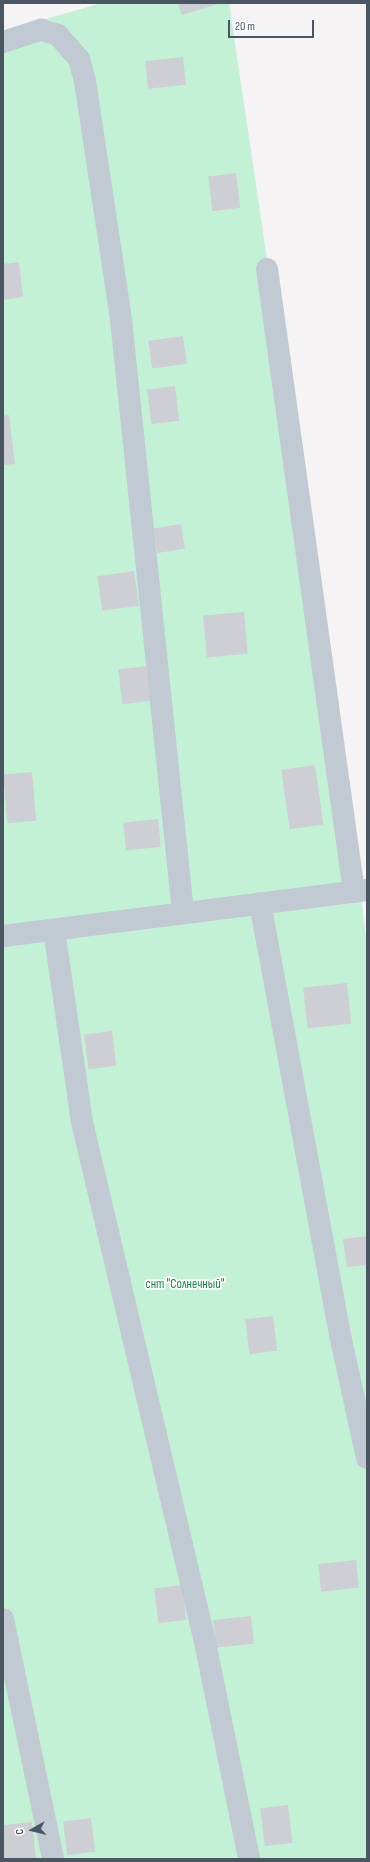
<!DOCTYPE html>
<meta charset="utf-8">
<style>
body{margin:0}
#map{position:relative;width:370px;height:1862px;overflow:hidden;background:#f5f3f3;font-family:"Sofia Sans Condensed",sans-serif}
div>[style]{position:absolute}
.green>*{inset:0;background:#c3f1d5}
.building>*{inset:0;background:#cdcfd5;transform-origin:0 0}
.minor>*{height:22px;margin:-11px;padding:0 11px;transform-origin:11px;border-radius:11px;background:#c1cad2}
span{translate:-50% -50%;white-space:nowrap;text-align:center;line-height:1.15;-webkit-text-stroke:3.5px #fff;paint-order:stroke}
.park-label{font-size:13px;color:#17864f}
.frame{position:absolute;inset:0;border:4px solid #4a5661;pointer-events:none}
.north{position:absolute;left:12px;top:1810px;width:40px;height:40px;-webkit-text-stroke:3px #fff;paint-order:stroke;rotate:262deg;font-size:11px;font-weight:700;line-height:16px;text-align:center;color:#4a5661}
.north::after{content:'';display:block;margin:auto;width:14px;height:18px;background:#4a5661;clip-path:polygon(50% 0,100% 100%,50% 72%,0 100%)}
.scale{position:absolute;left:228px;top:20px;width:86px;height:18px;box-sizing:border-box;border:2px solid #4a5661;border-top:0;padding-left:5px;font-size:12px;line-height:14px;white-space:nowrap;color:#4a5661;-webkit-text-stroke:3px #fff;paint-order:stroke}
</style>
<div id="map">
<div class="green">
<div style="clip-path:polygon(102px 3px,229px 3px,359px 878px,367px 947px,367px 1859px,3px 1859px,3px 31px)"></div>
</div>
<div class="building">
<div style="clip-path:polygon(178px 3px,218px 3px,218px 4px,182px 15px)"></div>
<div style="left:183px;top:57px;width:28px;height:38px;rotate:84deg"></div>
<div style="left:236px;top:173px;width:35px;height:28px;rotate:83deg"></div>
<div style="clip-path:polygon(19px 262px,23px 297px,3px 300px,3px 264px)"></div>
<div style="left:183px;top:336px;width:28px;height:35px;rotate:82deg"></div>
<div style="left:175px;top:386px;width:35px;height:28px;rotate:83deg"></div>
<div style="clip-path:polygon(9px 415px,15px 464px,3px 465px,3px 416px)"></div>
<div style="left:181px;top:524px;width:25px;height:28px;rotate:81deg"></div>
<div style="left:134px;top:571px;width:35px;height:37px;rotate:82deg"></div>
<div style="left:244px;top:612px;width:42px;height:41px;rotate:85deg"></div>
<div style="left:146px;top:666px;width:35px;height:28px;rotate:83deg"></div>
<div style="left:315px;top:765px;width:60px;height:34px;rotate:82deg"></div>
<div style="left:32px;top:772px;width:49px;height:29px;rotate:85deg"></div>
<div style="left:158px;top:819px;width:28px;height:35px;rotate:84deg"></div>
<div style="left:347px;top:983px;width:41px;height:44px;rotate:84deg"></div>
<div style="left:112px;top:1031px;width:35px;height:28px;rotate:83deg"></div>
<div style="clip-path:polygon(367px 1236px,367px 1265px,347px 1267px,343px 1239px)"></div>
<div style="left:273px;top:1316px;width:35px;height:28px;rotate:83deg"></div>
<div style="left:356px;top:1560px;width:28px;height:38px;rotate:84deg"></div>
<div style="left:182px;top:1585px;width:35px;height:28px;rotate:83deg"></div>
<div style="left:251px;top:1616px;width:28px;height:38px;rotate:84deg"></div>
<div style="left:288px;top:1805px;width:38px;height:28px;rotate:83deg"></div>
<div style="left:91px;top:1818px;width:34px;height:28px;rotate:83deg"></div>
<div style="clip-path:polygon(32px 1822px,36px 1859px,3px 1859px,3px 1825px)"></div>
</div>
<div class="minor">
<div style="left:3px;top:42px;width:40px;rotate:-18deg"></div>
<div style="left:41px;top:30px;width:18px;rotate:16deg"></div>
<div style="left:58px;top:35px;width:32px;rotate:49deg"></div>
<div style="left:79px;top:59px;width:23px;rotate:75deg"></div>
<div style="left:85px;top:81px;width:242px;rotate:81.4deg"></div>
<div style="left:121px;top:320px;width:595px;rotate:84.02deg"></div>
<div style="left:267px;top:269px;width:629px;rotate:82.05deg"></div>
<div style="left:260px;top:903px;width:439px;rotate:79.5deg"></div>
<div style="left:340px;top:1335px;width:126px;rotate:77.6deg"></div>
<div style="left:54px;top:930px;width:194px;rotate:81.7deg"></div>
<div style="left:82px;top:1122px;width:534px;rotate:76.69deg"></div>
<div style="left:205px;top:1642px;width:221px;rotate:78.5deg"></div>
<div style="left:3px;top:936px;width:367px;rotate:-7.2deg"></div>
<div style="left:3px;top:1619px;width:245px;rotate:78.2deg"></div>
</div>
<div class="park-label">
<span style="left:185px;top:1284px">снт "Солнечный"</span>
</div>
<div class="frame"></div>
<div class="north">С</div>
<div class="scale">20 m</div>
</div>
